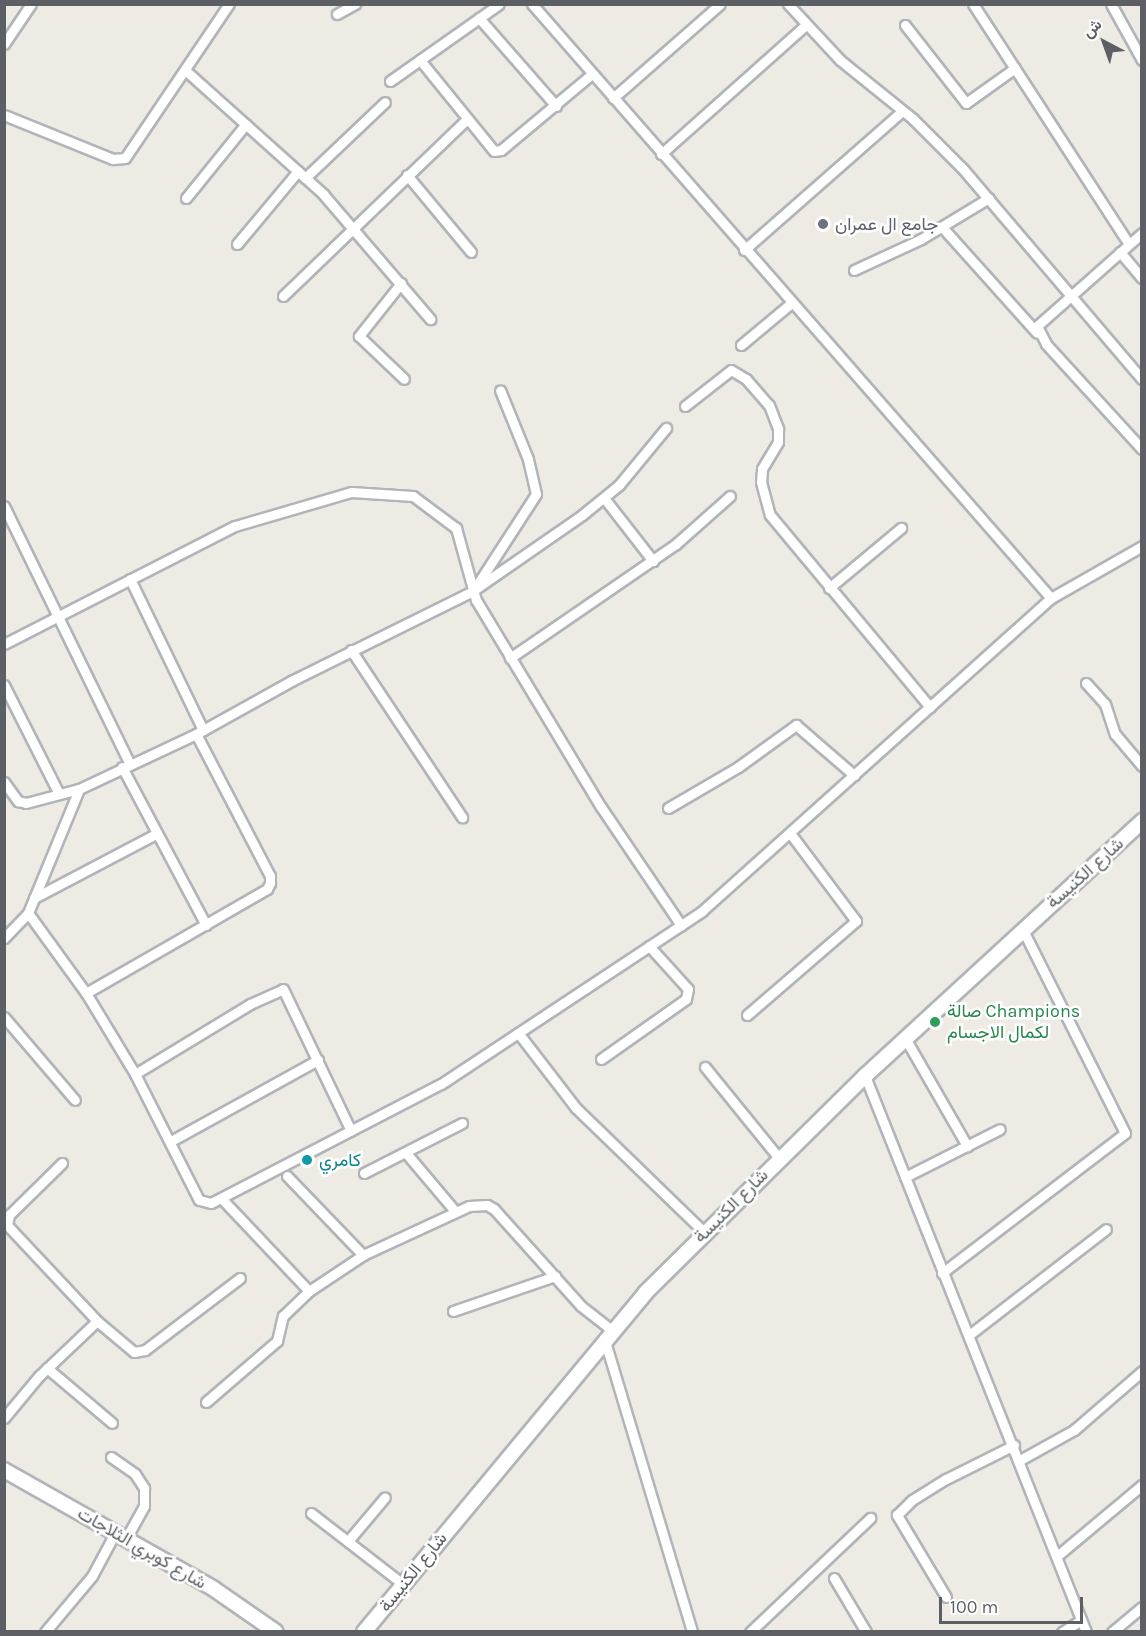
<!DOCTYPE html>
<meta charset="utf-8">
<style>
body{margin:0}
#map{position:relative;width:1146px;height:1636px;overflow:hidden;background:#edebe4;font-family:Karla,Vazirmatn,sans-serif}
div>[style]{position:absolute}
.roads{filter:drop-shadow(2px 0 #b1b4b8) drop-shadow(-2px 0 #b1b4b8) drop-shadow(0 2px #b1b4b8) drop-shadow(0 -2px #b1b4b8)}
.minor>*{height:9px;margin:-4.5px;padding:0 4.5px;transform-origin:4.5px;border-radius:4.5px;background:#fff}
.secondary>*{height:14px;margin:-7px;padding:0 7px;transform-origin:7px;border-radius:7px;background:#fff}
.dots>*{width:16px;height:16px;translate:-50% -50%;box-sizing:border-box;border:3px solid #fff;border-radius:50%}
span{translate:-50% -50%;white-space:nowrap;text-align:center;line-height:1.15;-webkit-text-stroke:5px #fff;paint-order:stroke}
.worship-label{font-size:18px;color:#5b616d}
.left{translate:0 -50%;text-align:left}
.street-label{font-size:18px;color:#5c5f63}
.leisure-label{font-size:18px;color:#27864d}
.culture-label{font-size:18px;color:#0d838f}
.frame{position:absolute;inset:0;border:6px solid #5c5f63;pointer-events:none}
.north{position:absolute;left:1074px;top:12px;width:60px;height:60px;-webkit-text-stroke:4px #fff;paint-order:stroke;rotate:319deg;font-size:16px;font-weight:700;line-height:24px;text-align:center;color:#5c5f63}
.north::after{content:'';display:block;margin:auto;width:21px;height:27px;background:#5c5f63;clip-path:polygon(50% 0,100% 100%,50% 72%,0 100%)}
.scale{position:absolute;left:939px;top:1597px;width:144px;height:27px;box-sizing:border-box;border:3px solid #5c5f63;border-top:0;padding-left:8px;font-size:18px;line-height:21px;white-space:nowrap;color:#5c5f63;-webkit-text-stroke:4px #fff;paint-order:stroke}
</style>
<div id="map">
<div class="roads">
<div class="minor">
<div style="left:532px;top:4px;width:789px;rotate:48.86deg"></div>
<div style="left:788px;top:4px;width:76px;rotate:47.1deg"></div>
<div style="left:840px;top:60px;width:94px;rotate:38.9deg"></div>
<div style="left:913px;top:119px;width:71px;rotate:45deg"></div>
<div style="left:963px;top:169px;width:276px;rotate:49.6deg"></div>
<div style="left:973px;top:4px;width:286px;rotate:57deg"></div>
<div style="left:1111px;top:4px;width:64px;rotate:61deg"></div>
<div style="left:337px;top:14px;width:21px;rotate:-29deg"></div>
<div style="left:479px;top:18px;width:117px;rotate:48.8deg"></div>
<div style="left:905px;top:25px;width:99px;rotate:52deg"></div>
<div style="left:966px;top:103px;width:60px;rotate:-35.5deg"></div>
<div style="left:4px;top:44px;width:48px;rotate:-56deg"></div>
<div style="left:420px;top:60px;width:117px;rotate:50.9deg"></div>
<div style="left:494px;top:151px;width:7px;rotate:-8deg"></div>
<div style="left:501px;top:150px;width:119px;rotate:-39.9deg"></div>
<div style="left:185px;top:70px;width:186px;rotate:41.9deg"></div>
<div style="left:323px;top:194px;width:165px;rotate:49.4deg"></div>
<div style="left:390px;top:81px;width:133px;rotate:-35.2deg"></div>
<div style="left:613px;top:98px;width:142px;rotate:-41.3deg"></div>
<div style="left:4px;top:115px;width:118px;rotate:22deg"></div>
<div style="left:113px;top:159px;width:12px;rotate:-5deg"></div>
<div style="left:125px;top:158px;width:186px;rotate:-56deg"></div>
<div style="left:661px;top:154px;width:194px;rotate:-41.7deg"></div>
<div style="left:407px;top:175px;width:100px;rotate:50.3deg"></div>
<div style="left:305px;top:178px;width:110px;rotate:-43.5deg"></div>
<div style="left:186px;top:198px;width:95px;rotate:-51deg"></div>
<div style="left:942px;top:227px;width:142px;rotate:48.1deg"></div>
<div style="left:1142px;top:233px;width:140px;rotate:138.5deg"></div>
<div style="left:1037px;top:326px;width:20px;rotate:63deg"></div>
<div style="left:1046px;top:344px;width:142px;rotate:47.6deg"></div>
<div style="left:237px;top:244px;width:95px;rotate:-50.1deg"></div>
<div style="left:744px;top:250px;width:210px;rotate:-41.3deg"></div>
<div style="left:1120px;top:252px;width:34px;rotate:50deg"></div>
<div style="left:854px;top:270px;width:74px;rotate:-24.8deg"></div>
<div style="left:921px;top:239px;width:79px;rotate:-31.1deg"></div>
<div style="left:401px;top:283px;width:68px;rotate:128.4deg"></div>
<div style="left:359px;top:336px;width:62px;rotate:43.7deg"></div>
<div style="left:283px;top:296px;width:255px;rotate:-43.9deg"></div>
<div style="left:741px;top:345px;width:64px;rotate:-39.9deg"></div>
<div style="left:685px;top:406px;width:58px;rotate:-38deg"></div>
<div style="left:731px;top:370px;width:17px;rotate:31deg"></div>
<div style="left:746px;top:379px;width:35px;rotate:49deg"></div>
<div style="left:769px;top:405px;width:26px;rotate:69deg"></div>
<div style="left:778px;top:429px;width:13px;rotate:90deg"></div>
<div style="left:778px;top:442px;width:31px;rotate:121deg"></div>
<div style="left:762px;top:469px;width:13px;rotate:94deg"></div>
<div style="left:761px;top:482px;width:34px;rotate:75deg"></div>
<div style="left:770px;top:515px;width:250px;rotate:50.2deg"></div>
<div style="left:604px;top:498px;width:80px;rotate:52.1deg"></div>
<div style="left:4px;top:506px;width:287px;rotate:64deg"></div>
<div style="left:130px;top:579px;width:168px;rotate:64.2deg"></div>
<div style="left:477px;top:585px;width:108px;rotate:-57deg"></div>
<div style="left:536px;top:494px;width:36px;rotate:-103deg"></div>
<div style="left:528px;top:459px;width:74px;rotate:-112.1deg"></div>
<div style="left:829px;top:588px;width:94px;rotate:-39.8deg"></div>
<div style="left:4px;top:644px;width:259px;rotate:-27.1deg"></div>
<div style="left:235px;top:526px;width:121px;rotate:-16.3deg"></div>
<div style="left:351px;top:492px;width:62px;rotate:3.7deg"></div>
<div style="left:413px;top:496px;width:54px;rotate:36.7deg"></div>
<div style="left:456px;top:528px;width:75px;rotate:74.5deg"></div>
<div style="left:476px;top:600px;width:242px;rotate:58.9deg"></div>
<div style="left:601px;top:807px;width:143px;rotate:55.9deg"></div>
<div style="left:351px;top:650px;width:201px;rotate:56.4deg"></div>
<div style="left:510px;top:658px;width:201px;rotate:-34.5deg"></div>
<div style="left:676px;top:544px;width:72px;rotate:-41.6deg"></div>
<div style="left:1086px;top:683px;width:28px;rotate:48deg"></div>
<div style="left:1105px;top:704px;width:32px;rotate:72deg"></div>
<div style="left:1115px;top:734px;width:42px;rotate:49.8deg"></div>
<div style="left:4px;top:685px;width:122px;rotate:63.2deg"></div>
<div style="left:122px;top:767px;width:179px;rotate:62deg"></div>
<div style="left:4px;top:782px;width:24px;rotate:54deg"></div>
<div style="left:18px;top:801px;width:8px;rotate:14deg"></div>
<div style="left:26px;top:803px;width:55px;rotate:-14.8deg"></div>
<div style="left:79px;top:789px;width:129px;rotate:-25.2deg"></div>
<div style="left:196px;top:734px;width:111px;rotate:-29.1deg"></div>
<div style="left:293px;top:680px;width:199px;rotate:-26.3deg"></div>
<div style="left:471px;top:592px;width:135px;rotate:-34.7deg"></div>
<div style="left:582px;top:515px;width:48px;rotate:-39deg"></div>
<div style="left:619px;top:485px;width:74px;rotate:-50.5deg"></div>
<div style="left:668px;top:808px;width:81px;rotate:-30.4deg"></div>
<div style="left:738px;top:767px;width:72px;rotate:-35.9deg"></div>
<div style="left:796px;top:725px;width:77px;rotate:40.8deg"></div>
<div style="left:34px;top:898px;width:138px;rotate:-27.7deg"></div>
<div style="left:28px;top:913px;width:99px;rotate:54.1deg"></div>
<div style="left:86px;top:993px;width:95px;rotate:58.8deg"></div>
<div style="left:135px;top:1074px;width:141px;rotate:63.1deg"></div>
<div style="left:199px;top:1200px;width:12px;rotate:14deg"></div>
<div style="left:211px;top:1203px;width:259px;rotate:-27.4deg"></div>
<div style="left:441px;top:1084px;width:313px;rotate:-33.5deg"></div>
<div style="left:702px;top:911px;width:469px;rotate:-41.9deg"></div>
<div style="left:1051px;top:598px;width:105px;rotate:-29.7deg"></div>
<div style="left:4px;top:938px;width:35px;rotate:-46deg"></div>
<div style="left:28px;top:913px;width:134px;rotate:-67.6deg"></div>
<div style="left:86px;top:993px;width:209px;rotate:-29.9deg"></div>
<div style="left:267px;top:889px;width:7px;rotate:-63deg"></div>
<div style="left:270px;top:883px;width:7px;rotate:-90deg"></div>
<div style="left:270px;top:876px;width:160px;rotate:-117.5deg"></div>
<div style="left:747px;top:1015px;width:144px;rotate:-40.8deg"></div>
<div style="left:856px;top:921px;width:110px;rotate:-126.9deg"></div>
<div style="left:4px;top:1017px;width:109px;rotate:49.5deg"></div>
<div style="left:519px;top:1034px;width:93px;rotate:52.4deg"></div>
<div style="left:576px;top:1108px;width:178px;rotate:44.1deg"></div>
<div style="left:905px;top:1038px;width:125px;rotate:60.1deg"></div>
<div style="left:601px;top:1059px;width:104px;rotate:-35.2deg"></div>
<div style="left:686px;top:999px;width:10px;rotate:-79deg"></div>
<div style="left:688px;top:989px;width:58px;rotate:-132.2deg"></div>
<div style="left:705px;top:1067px;width:117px;rotate:50.9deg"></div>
<div style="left:135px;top:1074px;width:135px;rotate:-31.3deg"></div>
<div style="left:250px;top:1004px;width:36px;rotate:-24deg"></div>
<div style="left:283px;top:989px;width:157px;rotate:64.4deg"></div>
<div style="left:865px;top:1076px;width:598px;rotate:68.32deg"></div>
<div style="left:171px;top:1141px;width:168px;rotate:-28.9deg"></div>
<div style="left:406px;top:1153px;width:76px;rotate:49.8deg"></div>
<div style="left:62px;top:1163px;width:74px;rotate:135.5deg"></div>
<div style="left:9px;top:1215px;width:10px;rotate:101deg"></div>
<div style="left:7px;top:1225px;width:132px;rotate:46.8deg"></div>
<div style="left:97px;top:1321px;width:48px;rotate:40deg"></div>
<div style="left:134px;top:1352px;width:11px;rotate:-10deg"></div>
<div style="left:145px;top:1350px;width:119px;rotate:-37.2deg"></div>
<div style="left:364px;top:1173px;width:110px;rotate:-27deg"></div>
<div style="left:287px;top:1176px;width:110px;rotate:46.1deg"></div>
<div style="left:905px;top:1177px;width:106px;rotate:-26.8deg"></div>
<div style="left:221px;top:1198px;width:128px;rotate:46.6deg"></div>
<div style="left:942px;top:1273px;width:230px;rotate:-37.4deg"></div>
<div style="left:1125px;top:1133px;width:227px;rotate:-116.7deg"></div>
<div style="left:453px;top:1311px;width:108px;rotate:-18.9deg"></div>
<div style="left:969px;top:1335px;width:173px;rotate:-37.7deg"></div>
<div style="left:604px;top:1338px;width:307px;rotate:73.3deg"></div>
<div style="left:47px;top:1368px;width:85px;rotate:40.2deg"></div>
<div style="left:206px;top:1402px;width:94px;rotate:-40.7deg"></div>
<div style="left:277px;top:1341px;width:26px;rotate:-77deg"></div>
<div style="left:283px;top:1316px;width:36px;rotate:-44deg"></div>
<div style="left:309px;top:1291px;width:65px;rotate:-33.7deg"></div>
<div style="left:363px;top:1255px;width:117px;rotate:-24.8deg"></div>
<div style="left:469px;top:1206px;width:18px;rotate:-3deg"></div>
<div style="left:487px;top:1205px;width:8px;rotate:30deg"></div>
<div style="left:494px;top:1209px;width:130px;rotate:48.1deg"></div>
<div style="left:581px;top:1306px;width:39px;rotate:38deg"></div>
<div style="left:4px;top:1418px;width:55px;rotate:-50.2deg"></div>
<div style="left:39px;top:1376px;width:80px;rotate:-43.5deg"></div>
<div style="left:111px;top:1457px;width:29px;rotate:35deg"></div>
<div style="left:135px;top:1474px;width:17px;rotate:57deg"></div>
<div style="left:144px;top:1488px;width:18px;rotate:90deg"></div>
<div style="left:144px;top:1506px;width:38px;rotate:119deg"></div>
<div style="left:1020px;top:1460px;width:62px;rotate:-29.1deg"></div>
<div style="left:1074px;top:1430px;width:90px;rotate:-40.9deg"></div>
<div style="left:311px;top:1513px;width:116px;rotate:37.7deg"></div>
<div style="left:348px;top:1541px;width:57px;rotate:-49.9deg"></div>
<div style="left:1057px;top:1556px;width:111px;rotate:-39.9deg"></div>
<div style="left:834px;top:1578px;width:63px;rotate:59.3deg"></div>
<div style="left:946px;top:1597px;width:96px;rotate:-120.9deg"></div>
<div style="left:897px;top:1515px;width:21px;rotate:-45deg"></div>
<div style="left:912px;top:1500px;width:40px;rotate:-32deg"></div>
<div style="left:946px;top:1479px;width:76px;rotate:-26.6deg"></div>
<div style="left:45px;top:1632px;width:73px;rotate:-50deg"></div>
<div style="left:92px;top:1576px;width:49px;rotate:-61.9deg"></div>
<div style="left:750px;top:1632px;width:166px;rotate:-43.5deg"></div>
<div style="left:1062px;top:1632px;width:22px;rotate:-32deg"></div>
<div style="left:1112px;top:1632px;width:39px;rotate:-40deg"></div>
</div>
<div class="secondary">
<div style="left:4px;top:1470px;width:241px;rotate:29.5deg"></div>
<div style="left:214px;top:1589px;width:75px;rotate:34.7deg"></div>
<div style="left:364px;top:1632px;width:442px;rotate:-50.3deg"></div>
<div style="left:646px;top:1292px;width:308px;rotate:-44.6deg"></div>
<div style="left:865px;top:1076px;width:377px;rotate:-42.6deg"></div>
</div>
</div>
<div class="dots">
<div style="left:823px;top:224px;background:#6b7280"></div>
<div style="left:935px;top:1022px;background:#2e9e5b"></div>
<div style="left:307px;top:1160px;background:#0f9aa8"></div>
</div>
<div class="worship-label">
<span class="left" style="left:835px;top:224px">جامع ال عمران</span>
</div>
<div class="street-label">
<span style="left:1085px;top:873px;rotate:-42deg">شارع الكنيسة</span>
<span style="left:731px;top:1206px;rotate:-45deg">شارع الكنيسة</span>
<span style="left:142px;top:1548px;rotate:30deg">شارع كوبري الثلاجات</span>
<span style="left:413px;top:1572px;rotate:-51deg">شارع الكنيسة</span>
</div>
<div class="leisure-label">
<span class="left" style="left:947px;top:1022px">صالة Champions<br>لكمال الاجسام</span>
</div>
<div class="culture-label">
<span class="left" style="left:319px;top:1160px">كامري</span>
</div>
<div class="frame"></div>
<div class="north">ش</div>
<div class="scale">100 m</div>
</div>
